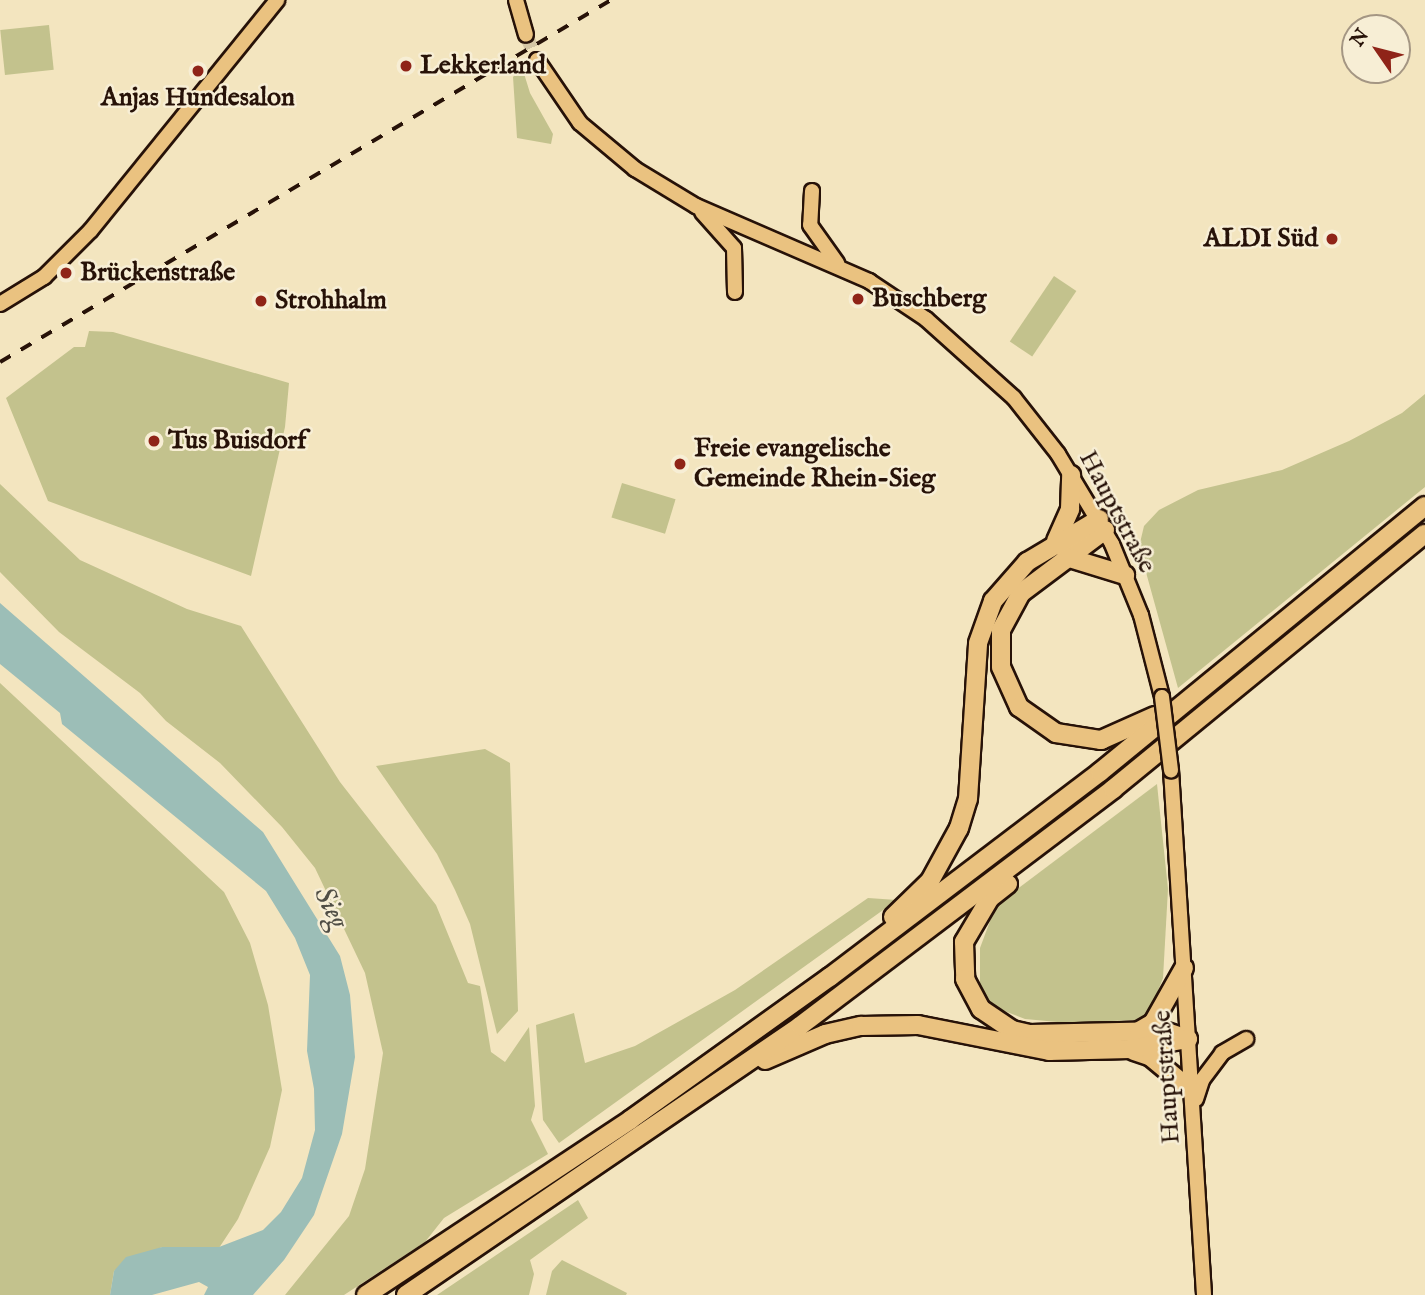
<!DOCTYPE html>
<meta charset="utf-8">
<style>
body{margin:0}
#map{position:relative;width:1425px;height:1295px;overflow:hidden;background:#f3e5bf;font-family:"IM FELL English",serif}
div>[style]{position:absolute}
.green>*{inset:0;background:#c3c28d;transform-origin:0 0}
.water>*{inset:0;background:#9cbeb7}
.major-tunnel>*{height:14px;margin-top:-7px;transform-origin:0;background:repeating-linear-gradient(90deg,#d4c5a4 0 14px,transparent 0 21px)}
.roads{filter:drop-shadow(2px 0 #271208) drop-shadow(-2px 0 #271208) drop-shadow(0 2px #271208) drop-shadow(0 -2px #271208)}
.major>*{height:14px;margin:-7px;padding:0 7px;transform-origin:7px;border-radius:7px;background:#eac280}
.highway>*{height:18px;margin:-9px;padding:0 9px;transform-origin:9px;border-radius:9px;background:#eac280}
.rail>*{height:3.5px;margin-top:-1.75px;transform-origin:0;background:repeating-linear-gradient(90deg,#271208 0 12px,transparent 0 24px)}
.bridges{filter:drop-shadow(2px 0 #271208) drop-shadow(-2px 0 #271208) drop-shadow(0 2px #271208) drop-shadow(0 -2px #271208)}
.major-bridge>*{height:14px;margin:-7px;padding:0 7px;transform-origin:7px;border-radius:7px;background:#eac280}
.dots>*{width:19px;height:19px;translate:-50% -50%;box-sizing:border-box;border:4px solid #f7eed5;border-radius:50%}
span{translate:-50% -50%;white-space:nowrap;text-align:center;line-height:1.15;-webkit-text-stroke:5px #f7eed5;paint-order:stroke}
.poi-label{font-size:26px;color:#271208;font-weight:700}
.left{translate:0 -50%;text-align:left}
.right{translate:-100% -50%;text-align:right}
.street-label{font-size:26px;color:#271208}
.water-label{font-size:28px;color:#504e45;font-style:italic}
.north{position:absolute;left:1341px;top:14px;width:70px;height:70px;box-sizing:border-box;background:#f7eed5;border:2px solid #a49683;border-radius:50%;rotate:305deg;font-size:19px;font-weight:700;line-height:28px;text-align:center;color:#271208}
.north::after{content:'';display:block;margin:auto;width:24px;height:32px;background:#8f2418;clip-path:polygon(50% 0,100% 100%,50% 72%,0 100%)}
</style>
<div id="map">
<div class="green">
<div style="left:49px;top:25px;width:45px;height:49px;rotate:84deg"></div>
<div style="clip-path:polygon(522px 67px,530px 93px,553px 134px,551px 144px,517px 138px,513px 77px)"></div>
<div style="left:1054px;top:276px;width:27px;height:79px;rotate:34deg"></div>
<div style="clip-path:polygon(89px 331px,113px 332px,289px 383px,285px 427px,251px 576px,48px 501px,6px 398px,74px 347px,85px 347px)"></div>
<div style="clip-path:polygon(1425px 394px,1425px 487px,1178px 688px,1139px 547px,1144px 526px,1159px 510px,1198px 490px,1282px 470px,1349px 441px,1402px 413px)"></div>
<div style="left:622px;top:483px;width:56px;height:36px;rotate:17deg"></div>
<div style="clip-path:polygon(0 484px,80px 560px,187px 609px,241px 626px,340px 782px,436px 905px,468px 983px,480px 986px,491px 1052px,505px 1062px,529px 1027px,535px 1106px,531px 1120px,548px 1154px,444px 1218px,425px 1242px,344px 1295px,285px 1295px,349px 1216px,365px 1169px,383px 1053px,365px 973px,315px 868px,282px 827px,220px 763px,166px 721px,140px 693px,59px 632px,0 572px)"></div>
<div style="clip-path:polygon(0 683px,224px 892px,250px 943px,268px 1005px,282px 1090px,270px 1147px,238px 1219px,219px 1248px,162px 1247px,114px 1271px,110px 1295px,0 1295px)"></div>
<div style="clip-path:polygon(485px 749px,510px 763px,518px 1011px,497px 1034px,470px 924px,455px 890px,437px 854px,376px 766px)"></div>
<div style="clip-path:polygon(1157px 784px,1168px 889px,1163px 978px,1149px 1014px,1135px 1020px,1068px 1023px,1025px 1019px,994px 1007px,980px 987px,980px 948px,996px 905px)"></div>
<div style="clip-path:polygon(868px 898px,897px 900px,559px 1143px,543px 1120px,536px 1025px,574px 1013px,585px 1063px,635px 1046px,735px 990px)"></div>
<div style="clip-path:polygon(578px 1200px,588px 1218px,530px 1260px,534px 1274px,529px 1295px,437px 1295px)"></div>
<div style="clip-path:polygon(562px 1260px,627px 1293px,626px 1295px,546px 1295px,552px 1271px)"></div>
</div>
<div class="water">
<div style="clip-path:polygon(0 603px,263px 832px,340px 956px,350px 995px,355px 1057px,342px 1134px,314px 1215px,284px 1260px,253px 1295px,204px 1295px,208px 1287px,199px 1282px,152px 1295px,110px 1295px,114px 1271px,126px 1257px,162px 1247px,219px 1247px,263px 1230px,281px 1212px,302px 1178px,315px 1130px,314px 1089px,307px 1051px,310px 975px,295px 938px,266px 891px,62px 724px,60px 713px,0 664px)"></div>
</div>
<div class="major-tunnel">
<div style="left:526px;top:35px;width:27px;rotate:66deg"></div>
</div>
<div class="roads">
<div class="major">
<div style="left:516px;top:0;width:36px;rotate:74deg"></div>
<div style="left:537px;top:60px;width:76px;rotate:55.7deg"></div>
<div style="left:580px;top:123px;width:72px;rotate:39.9deg"></div>
<div style="left:635px;top:169px;width:71px;rotate:31.2deg"></div>
<div style="left:696px;top:206px;width:189px;rotate:23.4deg"></div>
<div style="left:869px;top:281px;width:69px;rotate:33.7deg"></div>
<div style="left:926px;top:319px;width:118px;rotate:41.9deg"></div>
<div style="left:1014px;top:398px;width:71px;rotate:51.8deg"></div>
<div style="left:1058px;top:454px;width:105px;rotate:59deg"></div>
<div style="left:1112px;top:544px;width:77px;rotate:67.8deg"></div>
<div style="left:1141px;top:615px;width:85px;rotate:75.6deg"></div>
<div style="left:812px;top:191px;width:34px;rotate:93deg"></div>
<div style="left:810px;top:225px;width:47px;rotate:54.6deg"></div>
<div style="left:702px;top:212px;width:48px;rotate:48.4deg"></div>
<div style="left:734px;top:248px;width:44px;rotate:88.7deg"></div>
<div style="left:0;top:304px;width:52px;rotate:-31.5deg"></div>
<div style="left:44px;top:277px;width:66px;rotate:-45deg"></div>
<div style="left:91px;top:230px;width:296px;rotate:-51deg"></div>
<div style="left:1171px;top:770px;width:526px;rotate:86.4deg"></div>
<div style="left:1196px;top:1099px;width:20px;rotate:-72deg"></div>
<div style="left:1202px;top:1080px;width:34px;rotate:-53deg"></div>
<div style="left:1222px;top:1053px;width:28px;rotate:-30deg"></div>
</div>
<div class="highway">
<div style="left:1105px;top:530px;width:105px;rotate:143.1deg"></div>
<div style="left:1021px;top:593px;width:42px;rotate:118.4deg"></div>
<div style="left:1001px;top:630px;width:37px;rotate:90deg"></div>
<div style="left:1001px;top:667px;width:44px;rotate:65.8deg"></div>
<div style="left:1019px;top:707px;width:45px;rotate:35.1deg"></div>
<div style="left:1056px;top:733px;width:46px;rotate:8.8deg"></div>
<div style="left:1101px;top:740px;width:59px;rotate:-24deg"></div>
<div style="left:1056px;top:541px;width:35px;rotate:-66deg"></div>
<div style="left:1070px;top:509px;width:34px;rotate:-88deg"></div>
<div style="left:1066px;top:557px;width:62px;rotate:17deg"></div>
<div style="left:1008px;top:884px;width:23px;rotate:142deg"></div>
<div style="left:990px;top:898px;width:51px;rotate:120.6deg"></div>
<div style="left:964px;top:942px;width:37px;rotate:88deg"></div>
<div style="left:965px;top:979px;width:34px;rotate:62deg"></div>
<div style="left:981px;top:1009px;width:37px;rotate:34deg"></div>
<div style="left:1012px;top:1030px;width:18px;rotate:13deg"></div>
<div style="left:1030px;top:1034px;width:134px;rotate:-1.3deg"></div>
<div style="left:1164px;top:1031px;width:24px;rotate:19deg"></div>
<div style="left:893px;top:917px;width:52px;rotate:-44.2deg"></div>
<div style="left:930px;top:881px;width:60px;rotate:-61.3deg"></div>
<div style="left:959px;top:828px;width:30px;rotate:-73deg"></div>
<div style="left:968px;top:799px;width:156px;rotate:-86.3deg"></div>
<div style="left:978px;top:643px;width:45px;rotate:-70.3deg"></div>
<div style="left:993px;top:601px;width:52px;rotate:-48.9deg"></div>
<div style="left:1027px;top:562px;width:84px;rotate:-30.8deg"></div>
<div style="left:1139px;top:1031px;width:16px;rotate:-30deg"></div>
<div style="left:1153px;top:1023px;width:63px;rotate:-60.6deg"></div>
<div style="left:1134px;top:1051px;width:18px;rotate:19deg"></div>
<div style="left:1151px;top:1057px;width:55px;rotate:39.8deg"></div>
<div style="left:765px;top:1060px;width:65px;rotate:-23.4deg"></div>
<div style="left:825px;top:1034px;width:37px;rotate:-13deg"></div>
<div style="left:861px;top:1026px;width:57px;rotate:-1deg"></div>
<div style="left:918px;top:1025px;width:134px;rotate:11.2deg"></div>
<div style="left:1049px;top:1051px;width:81px;rotate:-1.4deg"></div>
<div style="left:1130px;top:1049px;width:59px;rotate:-9.8deg"></div>
<div style="left:366px;top:1295px;width:317px;rotate:-33.5deg"></div>
<div style="left:630px;top:1120px;width:246px;rotate:-35.6deg"></div>
<div style="left:830px;top:977px;width:339px;rotate:-37.2deg"></div>
<div style="left:1100px;top:772px;width:420px;rotate:-39.3deg"></div>
<div style="left:406px;top:1295px;width:477px;rotate:-34.3deg"></div>
<div style="left:800px;top:1026px;width:393px;rotate:-37.1deg"></div>
<div style="left:1113px;top:789px;width:403px;rotate:-39.3deg"></div>
</div>
</div>
<div class="rail">
<div style="left:0;top:362px;width:710px;rotate:-30.65deg"></div>
</div>
<div class="bridges">
<div class="major-bridge">
<div style="left:1162px;top:697px;width:74px;rotate:83deg"></div>
</div>
</div>
<div class="dots">
<div style="left:406px;top:66px;background:#8f2418"></div>
<div style="left:198px;top:71px;background:#8f2418"></div>
<div style="left:1332px;top:239px;background:#8f2418"></div>
<div style="left:66px;top:273px;background:#8f2418"></div>
<div style="left:858px;top:299px;background:#8f2418"></div>
<div style="left:261px;top:301px;background:#8f2418"></div>
<div style="left:154px;top:441px;background:#8f2418"></div>
<div style="left:680px;top:464px;background:#8f2418"></div>
</div>
<div class="poi-label">
<span class="left" style="left:420px;top:66px">Lekkerland</span>
<span style="left:198px;top:98px">Anjas Hundesalon</span>
<span class="right" style="left:1318px;top:239px">ALDI Süd</span>
<span class="left" style="left:80px;top:273px">Brückenstraße</span>
<span class="left" style="left:872px;top:299px">Buschberg</span>
<span class="left" style="left:275px;top:301px">Strohhalm</span>
<span class="left" style="left:168px;top:441px">Tus Buisdorf</span>
<span class="left" style="left:694px;top:464px">Freie evangelische<br>Gemeinde Rhein-Sieg</span>
</div>
<div class="street-label">
<span style="left:1117px;top:512px;rotate:62deg">Hauptstraße</span>
<span style="left:1167px;top:1077px;rotate:-94deg">Hauptstraße</span>
</div>
<div class="water-label">
<span style="left:330px;top:908px;rotate:62deg">Sieg</span>
</div>
<div class="north">N</div>
</div>
